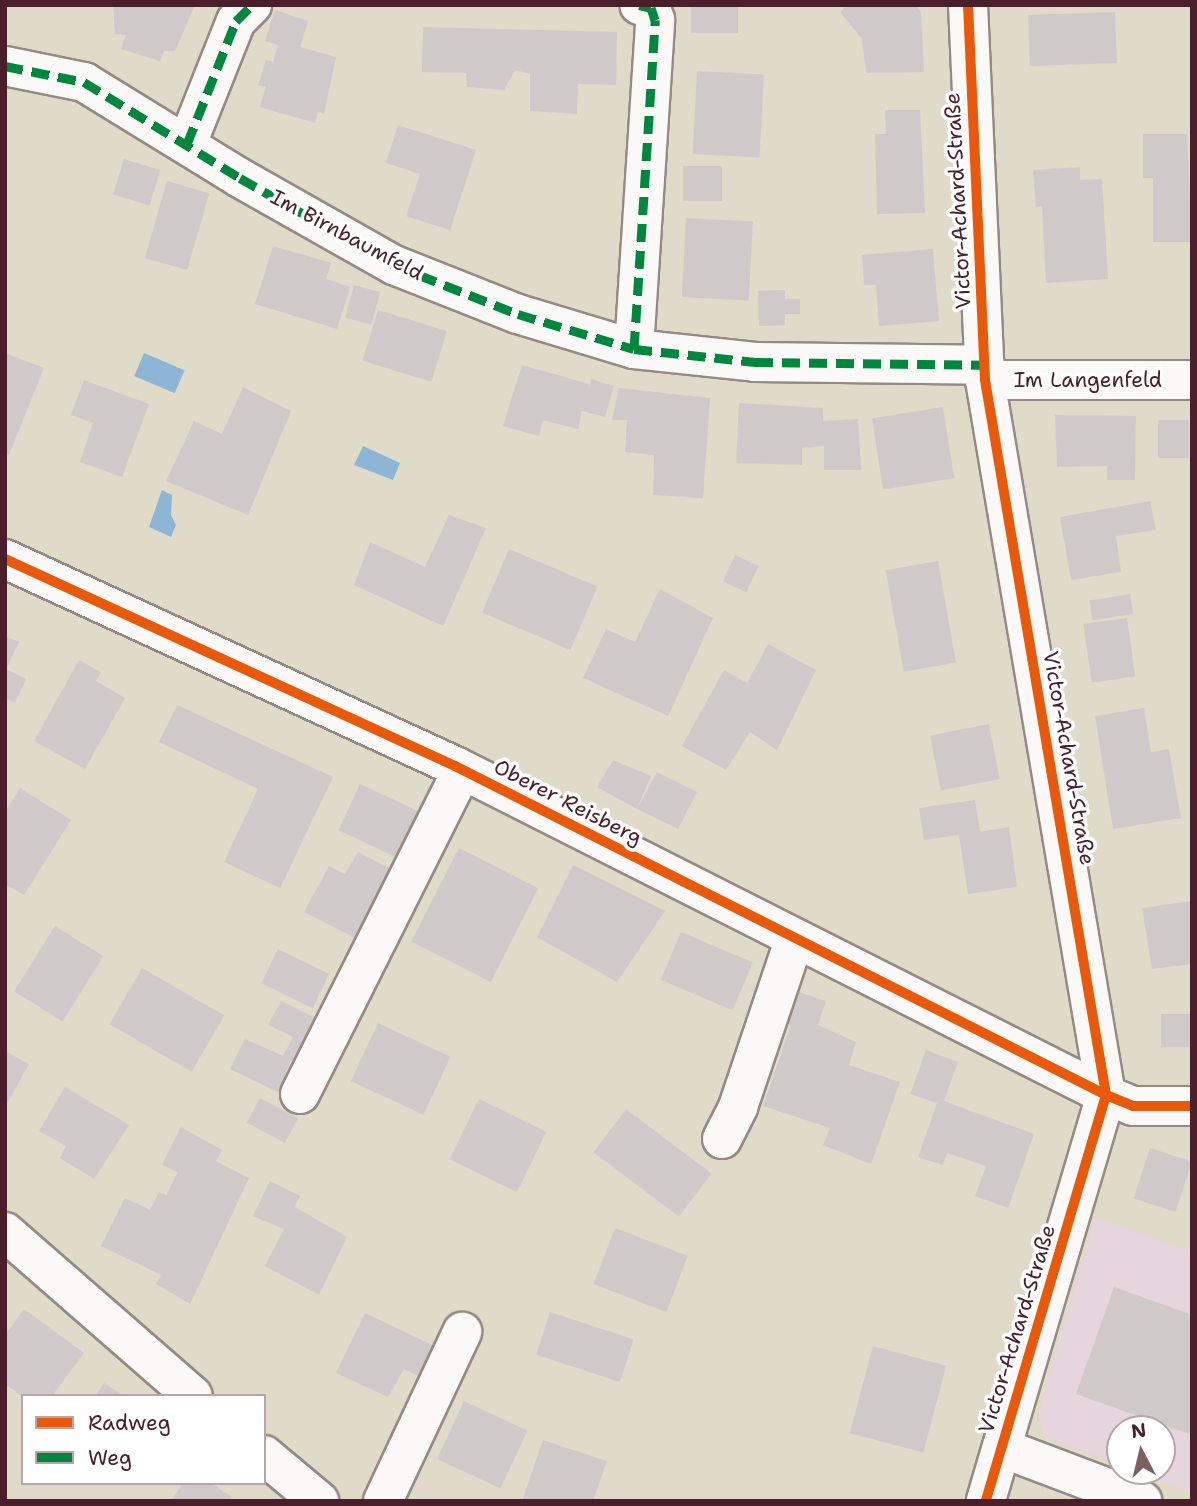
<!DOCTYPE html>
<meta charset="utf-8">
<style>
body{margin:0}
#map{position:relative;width:1197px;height:1506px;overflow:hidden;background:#e0dac8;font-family:"Shantell Sans",sans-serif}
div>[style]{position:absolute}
.built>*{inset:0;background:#e6d5dc}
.water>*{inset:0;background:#8db6d6;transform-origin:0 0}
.building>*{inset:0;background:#cfc9c9;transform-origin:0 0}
.roads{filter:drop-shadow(2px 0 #948a83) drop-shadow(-2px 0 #948a83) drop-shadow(0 2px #948a83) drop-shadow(0 -2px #948a83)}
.minor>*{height:38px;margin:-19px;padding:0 19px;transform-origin:19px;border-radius:19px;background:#faf9f7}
.quiet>*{height:9px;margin-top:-4.5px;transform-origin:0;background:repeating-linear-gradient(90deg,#00873e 0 18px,transparent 0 27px)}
.cycleway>*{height:10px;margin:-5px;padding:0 5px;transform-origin:5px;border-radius:5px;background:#e8590c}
span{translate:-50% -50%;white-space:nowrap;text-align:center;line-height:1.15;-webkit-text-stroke:7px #fff;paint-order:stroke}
.street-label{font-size:21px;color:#4a1f2b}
.frame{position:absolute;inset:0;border:7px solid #4a1f2b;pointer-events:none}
.legend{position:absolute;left:21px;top:1394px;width:245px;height:91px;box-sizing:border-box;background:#fff;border:2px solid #b7a5aa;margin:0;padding:9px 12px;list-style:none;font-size:21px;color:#4a1f2b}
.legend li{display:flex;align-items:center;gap:14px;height:35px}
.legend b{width:35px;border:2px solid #b7a5aa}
.north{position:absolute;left:1106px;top:1415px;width:70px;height:70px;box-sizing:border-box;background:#fff;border:2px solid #b7a5aa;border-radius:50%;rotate:353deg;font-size:19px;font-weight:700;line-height:28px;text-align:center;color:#4a1f2b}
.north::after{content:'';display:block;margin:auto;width:24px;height:32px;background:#7e6062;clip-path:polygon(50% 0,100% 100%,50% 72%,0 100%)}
</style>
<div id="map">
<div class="built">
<div style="clip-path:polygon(1095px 1217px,1187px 1250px,1192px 1236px,1192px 1493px,1135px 1471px,1162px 1471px,1162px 1429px,1120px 1429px,1120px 1465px,1043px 1436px,1039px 1413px)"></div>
</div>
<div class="water">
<div style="left:144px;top:353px;width:44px;height:25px;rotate:23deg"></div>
<div style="clip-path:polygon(363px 446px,400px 463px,393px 480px,354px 465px)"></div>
<div style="clip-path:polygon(162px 490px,172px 495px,171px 515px,176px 525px,171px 537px,149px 527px)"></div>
</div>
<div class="building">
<div style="clip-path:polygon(113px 5px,195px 5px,175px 51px,164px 51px,160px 61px,121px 49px,126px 35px,115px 34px)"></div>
<div style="left:691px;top:5px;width:47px;height:28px"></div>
<div style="clip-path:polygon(847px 5px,916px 5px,921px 12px,924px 72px,866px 73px,862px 39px,840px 12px)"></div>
<div style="clip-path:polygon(275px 10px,308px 21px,300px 47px,336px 57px,324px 114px,318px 112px,315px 123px,260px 107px,266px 87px,258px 85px,266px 60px,273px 62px,278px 45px,265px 41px)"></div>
<div style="left:1115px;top:12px;width:51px;height:87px;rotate:88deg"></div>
<div style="clip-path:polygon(423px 27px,617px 32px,616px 85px,578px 84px,577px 114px,530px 111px,530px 74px,515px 70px,504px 90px,467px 87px,466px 73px,422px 72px)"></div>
<div style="left:697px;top:71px;width:67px;height:83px;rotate:3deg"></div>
<div style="clip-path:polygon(885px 110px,920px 110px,925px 213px,877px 214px,875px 134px,886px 134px)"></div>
<div style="clip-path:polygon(398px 125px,476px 150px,450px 230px,406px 216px,420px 174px,386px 163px)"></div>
<div style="clip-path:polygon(1143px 134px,1187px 134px,1192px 242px,1153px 242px,1153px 178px,1143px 178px)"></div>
<div style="left:124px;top:159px;width:38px;height:37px;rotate:17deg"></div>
<div style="left:683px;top:166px;width:39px;height:35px"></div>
<div style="clip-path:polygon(1080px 167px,1080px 180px,1102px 179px,1108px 279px,1046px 283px,1042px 206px,1036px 207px,1033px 170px)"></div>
<div style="left:167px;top:181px;width:44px;height:80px;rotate:16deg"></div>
<div style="left:686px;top:218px;width:67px;height:79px;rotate:3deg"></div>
<div style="clip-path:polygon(273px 246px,331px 263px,326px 279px,350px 287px,337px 329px,255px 304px)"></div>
<div style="clip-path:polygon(933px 249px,939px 321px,879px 326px,876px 285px,864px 285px,862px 255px)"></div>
<div style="left:354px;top:285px;width:27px;height:34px;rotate:15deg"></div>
<div style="clip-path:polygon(785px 290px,785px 299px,800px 299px,800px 314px,785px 314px,785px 325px,759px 326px,758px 291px)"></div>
<div style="left:378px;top:310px;width:72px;height:53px;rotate:17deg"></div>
<div style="clip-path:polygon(5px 353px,44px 368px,9px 455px,5px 454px)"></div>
<div style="clip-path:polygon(522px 365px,589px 384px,588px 392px,591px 379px,614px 386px,605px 417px,582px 411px,578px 429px,543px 420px,539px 436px,503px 426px)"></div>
<div style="clip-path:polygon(84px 380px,149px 404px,122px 477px,80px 462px,93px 423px,71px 415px)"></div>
<div style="clip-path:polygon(243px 387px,291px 411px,248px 515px,166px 481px,194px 421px,222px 434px)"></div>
<div style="clip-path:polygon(619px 388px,710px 398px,703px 498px,653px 495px,654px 455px,625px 452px,627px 420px,612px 420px)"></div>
<div style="clip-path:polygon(739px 403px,823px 408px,823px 421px,858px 419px,861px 470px,824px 470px,824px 446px,802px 448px,802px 465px,736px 463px)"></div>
<div style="left:943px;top:407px;width:72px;height:72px;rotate:81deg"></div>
<div style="clip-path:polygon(1055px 415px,1136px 416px,1135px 480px,1107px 480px,1107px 466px,1057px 467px)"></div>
<div style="left:1158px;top:420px;width:31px;height:38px"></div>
<div style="clip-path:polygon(1150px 501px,1156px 530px,1116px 536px,1121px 572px,1071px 580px,1060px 517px)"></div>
<div style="clip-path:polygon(449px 515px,486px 528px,443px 626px,354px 585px,370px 542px,425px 567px)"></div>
<div style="left:509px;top:549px;width:96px;height:69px;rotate:23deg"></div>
<div style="left:735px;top:555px;width:26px;height:29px;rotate:25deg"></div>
<div style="left:938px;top:561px;width:103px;height:53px;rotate:80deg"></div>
<div style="clip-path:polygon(660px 589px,713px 618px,668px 716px,583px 678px,606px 629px,635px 642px)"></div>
<div style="left:1130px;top:594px;width:20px;height:41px;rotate:81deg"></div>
<div style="left:1127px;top:618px;width:59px;height:44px;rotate:82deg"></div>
<div style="clip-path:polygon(5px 636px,19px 642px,6px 669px,26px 679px,15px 703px,5px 698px)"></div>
<div style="clip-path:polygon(768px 644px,816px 670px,777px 750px,750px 732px,726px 770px,682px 746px,724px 670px,747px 683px)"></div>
<div style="clip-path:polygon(79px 660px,101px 672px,96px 681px,125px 698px,85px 769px,34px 741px)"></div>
<div style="clip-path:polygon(177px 705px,333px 777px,280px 888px,224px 862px,258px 789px,159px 742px)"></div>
<div style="clip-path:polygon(1144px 708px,1151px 752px,1169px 749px,1181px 818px,1113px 829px,1095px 716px)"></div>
<div style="left:989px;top:724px;width:56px;height:60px;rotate:79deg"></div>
<div style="clip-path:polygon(613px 760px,651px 776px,637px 809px,657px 772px,697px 792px,678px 829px,637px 809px,597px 787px)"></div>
<div style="left:360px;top:784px;width:75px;height:51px;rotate:25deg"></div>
<div style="clip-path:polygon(20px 788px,71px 820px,24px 895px,5px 884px,5px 812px)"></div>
<div style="clip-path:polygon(975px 800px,980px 832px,1009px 827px,1017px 887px,968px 894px,959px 835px,924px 840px,919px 808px)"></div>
<div style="left:459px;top:848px;width:89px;height:105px;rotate:27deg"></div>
<div style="clip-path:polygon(358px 852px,397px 872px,361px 941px,304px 912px,329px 866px,345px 874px)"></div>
<div style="clip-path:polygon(573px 865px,665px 911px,617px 982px,537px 937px)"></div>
<div style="clip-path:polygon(1192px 901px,1192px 964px,1152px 969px,1142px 908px)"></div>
<div style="left:55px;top:926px;width:57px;height:77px;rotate:32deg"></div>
<div style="left:681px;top:932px;width:78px;height:52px;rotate:23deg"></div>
<div style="left:278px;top:949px;width:57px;height:38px;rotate:26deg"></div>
<div style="left:142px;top:968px;width:95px;height:65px;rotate:30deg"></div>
<div style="clip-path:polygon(787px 988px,826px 1001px,818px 1025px,856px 1042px,849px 1065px,900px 1082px,871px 1164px,823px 1145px,830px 1128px,763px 1106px,791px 1025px,776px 1021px)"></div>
<div style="clip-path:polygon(281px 1001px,319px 1020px,296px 1062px,291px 1060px,278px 1092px,230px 1069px,245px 1039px,283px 1056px,293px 1037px,268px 1025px)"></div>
<div style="left:1192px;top:1014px;width:33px;height:31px;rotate:90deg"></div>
<div style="left:378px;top:1023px;width:80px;height:64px;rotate:25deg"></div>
<div style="clip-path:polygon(926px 1050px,958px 1062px,944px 1101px,1034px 1134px,1008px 1208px,975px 1196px,986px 1166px,947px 1153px,943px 1165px,918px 1157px,937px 1103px,910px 1094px)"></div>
<div style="clip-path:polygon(5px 1051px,29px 1064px,5px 1107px)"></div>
<div style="clip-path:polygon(65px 1087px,129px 1125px,94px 1179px,60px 1158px,66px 1146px,39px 1131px)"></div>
<div style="left:260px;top:1098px;width:43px;height:28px;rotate:28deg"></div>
<div style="left:479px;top:1099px;width:75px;height:67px;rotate:26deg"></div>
<div style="left:626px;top:1109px;width:107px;height:54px;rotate:37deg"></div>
<div style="clip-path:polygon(181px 1127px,222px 1150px,216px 1161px,249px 1178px,190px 1304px,156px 1284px,161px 1275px,101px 1246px,125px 1198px,150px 1210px,159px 1192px,166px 1195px,178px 1172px,162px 1165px)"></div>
<div style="left:1150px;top:1148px;width:44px;height:53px;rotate:18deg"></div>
<div style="clip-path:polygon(270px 1181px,300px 1196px,295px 1207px,347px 1237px,319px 1295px,265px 1266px,284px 1229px,253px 1216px)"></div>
<div style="left:615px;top:1228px;width:78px;height:60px;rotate:21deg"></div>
<div style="clip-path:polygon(1114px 1287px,1192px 1315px,1192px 1435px,1076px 1394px)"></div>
<div style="clip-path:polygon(24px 1309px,84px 1353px,52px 1396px,22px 1396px,5px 1384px,5px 1335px)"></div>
<div style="left:550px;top:1312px;width:88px;height:45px;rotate:18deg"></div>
<div style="clip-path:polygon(365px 1313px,443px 1350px,428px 1381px,404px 1369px,388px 1397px,336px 1373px)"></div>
<div style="left:873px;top:1346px;width:76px;height:90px;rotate:15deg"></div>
<div style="clip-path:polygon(104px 1383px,124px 1396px,95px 1396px)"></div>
<div style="left:464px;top:1401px;width:70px;height:64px;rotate:25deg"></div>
<div style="clip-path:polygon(543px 1440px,607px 1461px,593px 1501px,522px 1501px)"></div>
<div style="clip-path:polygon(183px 1483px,211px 1483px,232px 1497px,229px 1501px,171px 1501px)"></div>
</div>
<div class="roads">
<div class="minor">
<div style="left:968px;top:5px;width:375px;rotate:87.4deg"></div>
<div style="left:985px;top:380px;width:725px;rotate:80.39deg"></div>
<div style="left:1106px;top:1095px;width:423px;rotate:106.5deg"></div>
<div style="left:5px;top:66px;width:81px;rotate:11.4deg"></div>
<div style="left:84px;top:82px;width:183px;rotate:31.6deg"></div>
<div style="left:240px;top:178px;width:177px;rotate:29.5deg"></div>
<div style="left:394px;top:265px;width:133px;rotate:21.6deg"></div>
<div style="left:518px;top:314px;width:121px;rotate:16.8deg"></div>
<div style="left:634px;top:349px;width:122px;rotate:6.1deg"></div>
<div style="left:755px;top:362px;width:230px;rotate:0.7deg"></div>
<div style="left:187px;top:144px;width:132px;rotate:-68.3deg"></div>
<div style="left:236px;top:21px;width:23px;rotate:-45deg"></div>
<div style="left:634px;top:349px;width:330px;rotate:-86.3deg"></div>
<div style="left:655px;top:20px;width:13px;rotate:-108deg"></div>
<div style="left:651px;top:8px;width:12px;rotate:-166deg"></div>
<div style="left:985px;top:380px;width:207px"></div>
<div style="left:5px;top:559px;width:495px;rotate:24.7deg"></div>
<div style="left:455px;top:766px;width:729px;rotate:26.81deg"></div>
<div style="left:1106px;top:1095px;width:29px;rotate:22deg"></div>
<div style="left:1133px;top:1106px;width:59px"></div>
<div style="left:300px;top:1094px;width:362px;rotate:-63.4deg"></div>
<div style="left:722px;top:1139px;width:36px;rotate:-63deg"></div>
<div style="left:738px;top:1107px;width:178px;rotate:-71.4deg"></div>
<div style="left:5px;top:1232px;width:249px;rotate:41.1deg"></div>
<div style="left:1002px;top:1448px;width:150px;rotate:20.7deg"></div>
<div style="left:264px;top:1455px;width:72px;rotate:39.9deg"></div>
<div style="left:383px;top:1501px;width:187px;rotate:-64.9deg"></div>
</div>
</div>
<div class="quiet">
<div style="left:5px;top:66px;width:81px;rotate:11.4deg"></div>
<div style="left:84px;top:82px;width:183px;rotate:31.6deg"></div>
<div style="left:240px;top:178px;width:177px;rotate:29.5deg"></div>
<div style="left:394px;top:265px;width:133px;rotate:21.6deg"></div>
<div style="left:518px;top:314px;width:121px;rotate:16.8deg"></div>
<div style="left:634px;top:349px;width:122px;rotate:6.1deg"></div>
<div style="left:755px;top:362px;width:230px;rotate:0.7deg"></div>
<div style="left:187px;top:144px;width:132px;rotate:-68.3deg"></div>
<div style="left:236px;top:21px;width:23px;rotate:-45deg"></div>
<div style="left:634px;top:349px;width:330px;rotate:-86.3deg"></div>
<div style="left:655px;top:20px;width:13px;rotate:-108deg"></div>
<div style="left:651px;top:8px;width:12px;rotate:-166deg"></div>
</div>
<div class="cycleway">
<div style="left:968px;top:5px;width:375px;rotate:87.4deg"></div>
<div style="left:985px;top:380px;width:725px;rotate:80.39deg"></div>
<div style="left:1106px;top:1095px;width:423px;rotate:106.5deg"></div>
<div style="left:5px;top:559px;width:495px;rotate:24.7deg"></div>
<div style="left:455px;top:766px;width:729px;rotate:26.81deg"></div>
<div style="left:1106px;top:1095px;width:29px;rotate:22deg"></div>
<div style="left:1133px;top:1106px;width:59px"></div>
</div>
<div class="street-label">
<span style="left:958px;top:201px;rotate:-93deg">Victor-Achard-Straße</span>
<span style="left:347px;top:235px;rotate:28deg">Im Birnbaumfeld</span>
<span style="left:1088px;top:380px">Im Langenfeld</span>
<span style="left:1069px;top:758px;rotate:80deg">Victor-Achard-Straße</span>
<span style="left:568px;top:802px;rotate:27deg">Oberer Reisberg</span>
<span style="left:1017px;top:1329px;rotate:-73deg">Victor-Achard-Straße</span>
</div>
<div class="frame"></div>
<ul class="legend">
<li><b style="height:9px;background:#e8590c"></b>Radweg</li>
<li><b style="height:9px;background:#00873e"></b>Weg</li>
</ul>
<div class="north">N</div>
</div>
